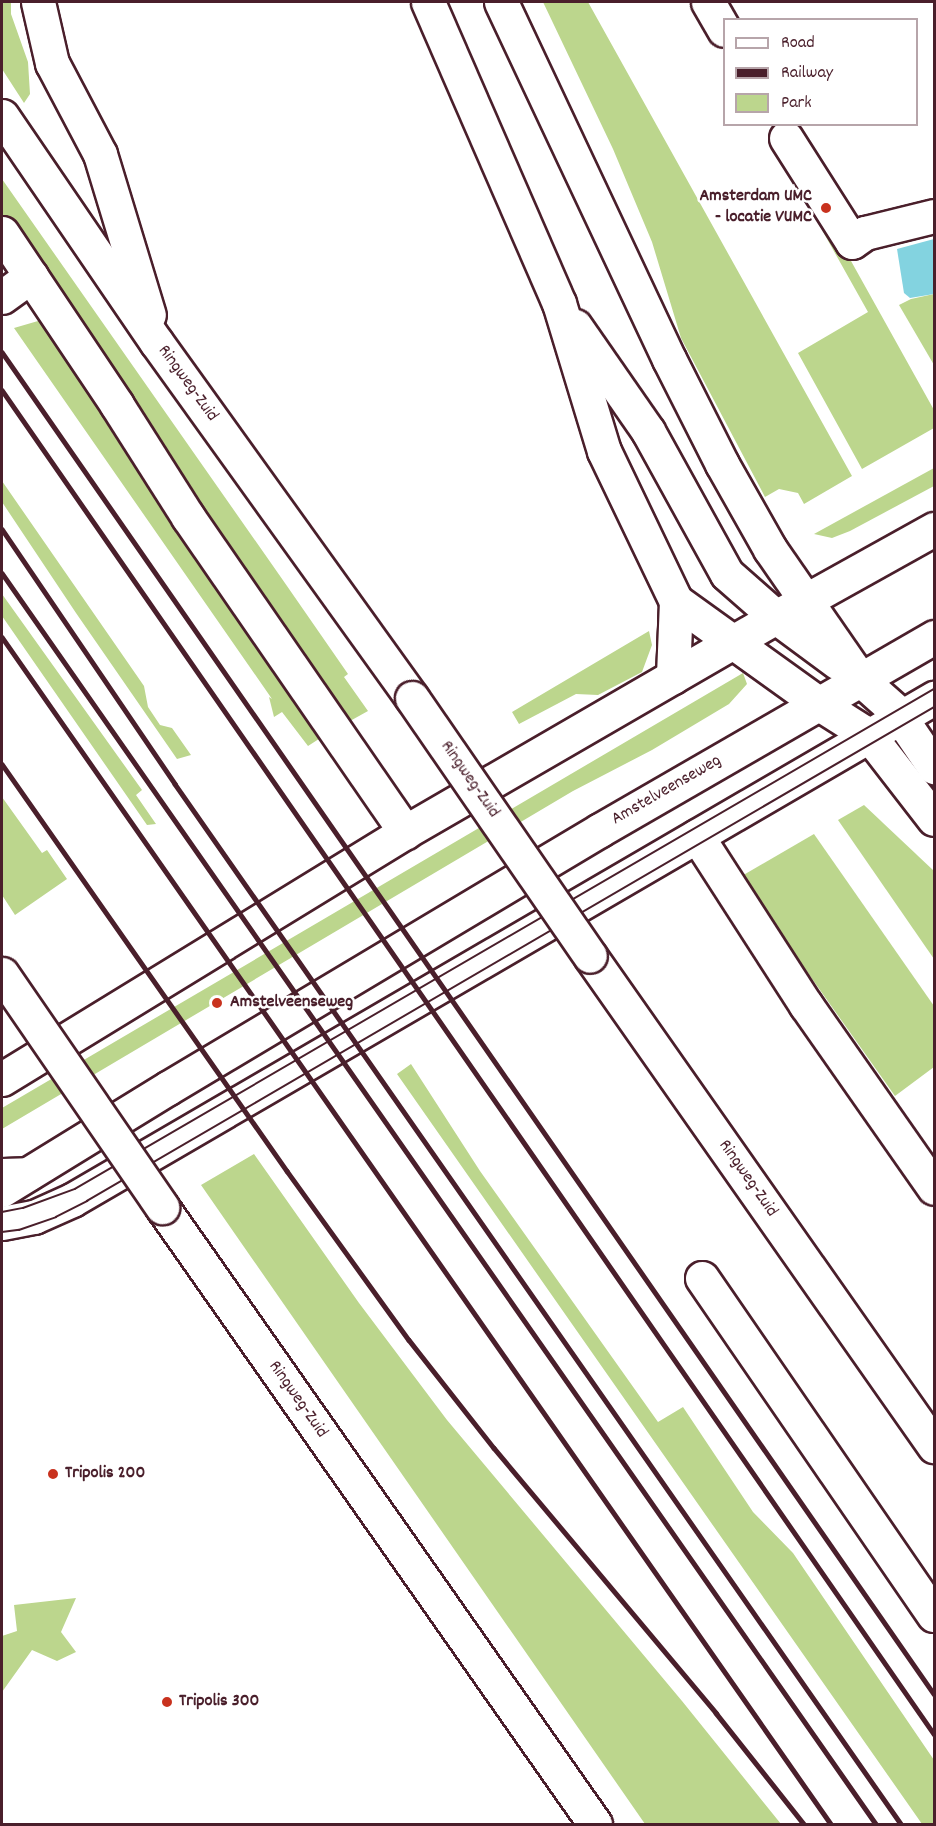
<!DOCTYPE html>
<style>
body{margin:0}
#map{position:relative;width:936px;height:1826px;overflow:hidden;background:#fff;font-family:Dekko,sans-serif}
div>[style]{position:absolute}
.green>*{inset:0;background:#bcd68d}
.water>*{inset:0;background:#83d3e0}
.roads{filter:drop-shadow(2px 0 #4a1f2b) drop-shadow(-2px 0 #4a1f2b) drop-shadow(0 2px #4a1f2b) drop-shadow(0 -2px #4a1f2b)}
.minor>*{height:33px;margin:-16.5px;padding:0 16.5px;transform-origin:16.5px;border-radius:16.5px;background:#fff}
.major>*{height:33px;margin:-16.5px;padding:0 16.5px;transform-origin:16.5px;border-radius:16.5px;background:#fff}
.highway>*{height:33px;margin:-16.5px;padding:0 16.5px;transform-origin:16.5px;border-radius:16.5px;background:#fff}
.tram>*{height:1.5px;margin:-0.75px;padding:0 0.75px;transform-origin:0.75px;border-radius:0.75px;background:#4a1f2b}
.rail>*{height:4.5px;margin:-2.25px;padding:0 2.25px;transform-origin:2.25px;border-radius:2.25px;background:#4a1f2b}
.bridges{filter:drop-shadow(2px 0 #4a1f2b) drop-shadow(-2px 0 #4a1f2b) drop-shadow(0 2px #4a1f2b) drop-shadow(0 -2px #4a1f2b)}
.highway-bridge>*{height:33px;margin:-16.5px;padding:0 16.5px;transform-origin:16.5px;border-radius:16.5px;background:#fff}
.dots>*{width:16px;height:16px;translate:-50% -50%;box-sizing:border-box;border:3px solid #fff;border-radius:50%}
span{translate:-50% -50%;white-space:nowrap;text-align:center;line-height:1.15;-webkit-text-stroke:5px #fff;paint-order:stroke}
.poi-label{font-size:18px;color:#4a1f2b;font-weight:700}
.right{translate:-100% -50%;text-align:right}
.left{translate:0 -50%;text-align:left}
.street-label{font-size:18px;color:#4a1f2b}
.frame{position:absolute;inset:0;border:3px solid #4a1f2b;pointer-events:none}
.legend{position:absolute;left:723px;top:18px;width:195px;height:108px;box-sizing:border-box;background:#fff;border:2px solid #b7a5aa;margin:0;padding:8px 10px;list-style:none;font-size:18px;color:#4a1f2b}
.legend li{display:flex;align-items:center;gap:12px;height:30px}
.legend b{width:30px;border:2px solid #b7a5aa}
</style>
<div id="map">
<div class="green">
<div style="clip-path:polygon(2px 2px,11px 2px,11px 14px,28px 62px,30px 94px,24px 103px,2px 69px)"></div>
<div style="clip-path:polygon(543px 2px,588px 2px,852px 476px,804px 504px,798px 493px,779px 489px,765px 497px,681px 338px,652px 242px,613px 149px)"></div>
<div style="clip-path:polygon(2px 179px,287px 586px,348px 674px,344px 677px,368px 711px,350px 721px,226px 545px,2px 218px)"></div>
<div style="clip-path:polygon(822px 230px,846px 252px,934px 410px,934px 428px,862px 469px,798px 353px,868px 312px)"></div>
<div style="clip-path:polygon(934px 294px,934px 365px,899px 305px,911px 299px)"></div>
<div style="clip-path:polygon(38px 321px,48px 321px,322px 737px,308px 746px,282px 712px,274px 717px,269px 697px,272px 699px,14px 328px)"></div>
<div style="clip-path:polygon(934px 468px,934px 486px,850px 531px,832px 538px,814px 534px)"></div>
<div style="clip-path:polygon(2px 481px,144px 686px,148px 707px,160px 725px,172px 728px,191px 755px,177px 759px,76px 613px,2px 502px)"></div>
<div style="clip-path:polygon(2px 594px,142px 790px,136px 795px,156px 824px,147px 825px,2px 616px)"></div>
<div style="clip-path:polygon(649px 631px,652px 645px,642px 672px,598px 695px,576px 694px,519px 724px,512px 712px)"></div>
<div style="clip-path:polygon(743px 673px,747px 684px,729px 704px,652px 750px,573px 791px,2px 1129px,2px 1108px)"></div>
<div style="clip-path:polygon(2px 797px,42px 853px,47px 850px,67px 879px,15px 915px,2px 895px)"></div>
<div style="clip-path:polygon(864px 805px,934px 871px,934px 959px,838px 820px)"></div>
<div style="clip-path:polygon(814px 834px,934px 1006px,934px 1067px,895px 1096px,740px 877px)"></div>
<div style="clip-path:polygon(411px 1064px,480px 1171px,658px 1422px,683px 1407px,753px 1512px,793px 1553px,934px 1760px,934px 1824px,922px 1824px,397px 1074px)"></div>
<div style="clip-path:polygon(254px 1154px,359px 1303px,447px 1420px,682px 1701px,781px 1824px,645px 1824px,201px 1185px)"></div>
<div style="clip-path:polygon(76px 1598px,61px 1632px,76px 1652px,57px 1661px,32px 1650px,2px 1692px,2px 1636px,17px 1631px,14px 1605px)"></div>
</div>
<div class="water">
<div style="clip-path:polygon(934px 239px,934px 294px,910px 298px,904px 293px,897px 249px)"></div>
</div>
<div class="roads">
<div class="minor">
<div style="left:708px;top:2px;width:32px;rotate:60deg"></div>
<div style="left:786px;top:138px;width:123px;rotate:57.6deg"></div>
<div style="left:852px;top:242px;width:16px;rotate:-35deg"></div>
<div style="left:865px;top:233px;width:71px;rotate:-13.8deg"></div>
<div style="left:2px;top:233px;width:207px;rotate:56.2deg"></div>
<div style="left:117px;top:405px;width:133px;rotate:57.6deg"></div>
<div style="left:188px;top:517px;width:383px;rotate:55.4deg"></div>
<div style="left:2px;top:297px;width:36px;rotate:-36deg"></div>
<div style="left:860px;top:679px;width:48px;rotate:41.6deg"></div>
<div style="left:896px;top:711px;width:68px;rotate:55.8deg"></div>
<div style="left:818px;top:703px;width:52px;rotate:32.5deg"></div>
<div style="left:862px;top:731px;width:18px;rotate:43deg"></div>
<div style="left:875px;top:743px;width:96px;rotate:52.2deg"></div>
<div style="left:697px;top:836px;width:201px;rotate:57.2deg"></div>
<div style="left:806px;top:1005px;width:223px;rotate:55deg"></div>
<div style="left:2px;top:1223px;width:33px;rotate:-11deg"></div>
<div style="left:34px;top:1217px;width:42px;rotate:-24.1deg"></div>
<div style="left:72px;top:1200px;width:998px;rotate:-30.22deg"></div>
<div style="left:702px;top:1278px;width:409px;rotate:55.5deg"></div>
</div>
<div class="major">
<div style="left:2px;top:1079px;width:473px;rotate:-31.5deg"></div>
<div style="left:405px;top:832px;width:429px;rotate:-30.1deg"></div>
<div style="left:776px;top:617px;width:181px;rotate:-29.1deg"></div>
<div style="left:2px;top:1190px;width:195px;rotate:-31.6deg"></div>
<div style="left:168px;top:1088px;width:503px;rotate:-30.85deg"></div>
<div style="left:600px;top:830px;width:386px;rotate:-30deg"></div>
</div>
<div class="highway">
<div style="left:38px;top:2px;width:63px;rotate:77.1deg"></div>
<div style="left:52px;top:63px;width:103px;rotate:62.2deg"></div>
<div style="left:100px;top:154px;width:168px;rotate:73.1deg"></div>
<div style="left:428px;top:2px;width:328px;rotate:66.5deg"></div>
<div style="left:559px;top:303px;width:155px;rotate:73.1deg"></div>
<div style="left:604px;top:451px;width:166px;rotate:64.4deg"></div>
<div style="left:676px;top:601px;width:76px;rotate:92.3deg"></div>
<div style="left:501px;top:2px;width:395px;rotate:64.8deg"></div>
<div style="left:669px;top:359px;width:118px;rotate:63.2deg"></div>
<div style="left:722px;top:464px;width:98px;rotate:60.5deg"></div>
<div style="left:770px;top:549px;width:158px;rotate:55.3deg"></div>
<div style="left:2px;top:116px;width:275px;rotate:55.7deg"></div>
<div style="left:157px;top:343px;width:437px;rotate:54.3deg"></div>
<div style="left:575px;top:326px;width:128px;rotate:55.2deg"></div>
<div style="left:648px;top:431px;width:163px;rotate:61.1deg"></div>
<div style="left:727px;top:574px;width:65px;rotate:41.3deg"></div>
<div style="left:776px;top:617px;width:76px;rotate:36.4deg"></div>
<div style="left:676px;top:601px;width:175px;rotate:35.7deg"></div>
<div style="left:590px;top:956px;width:599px;rotate:54.93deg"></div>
<div style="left:2px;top:1175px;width:25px;rotate:-2deg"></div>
<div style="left:162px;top:1207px;width:754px;rotate:54.94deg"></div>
</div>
</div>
<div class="tram">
<div style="left:2px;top:1212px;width:21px;rotate:-11deg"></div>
<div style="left:23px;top:1208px;width:55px;rotate:-20.1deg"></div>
<div style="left:75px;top:1189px;width:994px;rotate:-30.2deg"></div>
<div style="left:2px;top:1232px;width:17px;rotate:-7deg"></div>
<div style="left:19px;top:1230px;width:39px;rotate:-19deg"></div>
<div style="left:56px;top:1217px;width:35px;rotate:-27deg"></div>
<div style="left:87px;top:1201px;width:981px;rotate:-30.25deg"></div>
</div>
<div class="rail">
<div style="left:2px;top:352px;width:1634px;rotate:55.22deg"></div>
<div style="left:2px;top:390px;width:1636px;rotate:55.26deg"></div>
<div style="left:2px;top:529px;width:308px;rotate:55.8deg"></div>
<div style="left:175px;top:784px;width:1268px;rotate:55.08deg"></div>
<div style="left:2px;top:573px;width:1526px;rotate:55.06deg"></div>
<div style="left:2px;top:637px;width:1448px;rotate:55.07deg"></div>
<div style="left:2px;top:764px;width:497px;rotate:55deg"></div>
<div style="left:287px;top:1171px;width:208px;rotate:54.2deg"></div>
<div style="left:409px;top:1340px;width:137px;rotate:51.8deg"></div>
<div style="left:494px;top:1448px;width:346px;rotate:50deg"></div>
<div style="left:716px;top:1713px;width:142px;rotate:51.6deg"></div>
</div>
<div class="bridges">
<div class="highway-bridge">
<div style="left:412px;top:698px;width:313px;rotate:55.4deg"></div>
<div style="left:2px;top:974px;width:283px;rotate:55.5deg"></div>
</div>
</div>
<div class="dots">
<div style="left:826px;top:208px;background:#c8321e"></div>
<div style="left:217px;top:1003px;background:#c8321e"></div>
<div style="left:53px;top:1474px;background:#c8321e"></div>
<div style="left:167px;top:1702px;background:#c8321e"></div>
</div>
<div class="poi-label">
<span class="right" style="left:812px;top:208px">Amsterdam UMC<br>- locatie VUMC</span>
<span class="left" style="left:230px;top:1003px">Amstelveenseweg</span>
<span class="left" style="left:65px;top:1474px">Tripolis 200</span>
<span class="left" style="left:179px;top:1702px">Tripolis 300</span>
</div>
<div class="street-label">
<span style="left:187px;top:384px;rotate:54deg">Ringweg-Zuid</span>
<span style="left:469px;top:780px;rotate:55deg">Ringweg-Zuid</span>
<span style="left:667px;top:791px;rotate:-30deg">Amstelveenseweg</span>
<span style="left:747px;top:1179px;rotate:55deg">Ringweg-Zuid</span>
<span style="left:297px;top:1400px;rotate:55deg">Ringweg-Zuid</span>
</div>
<div class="frame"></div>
<ul class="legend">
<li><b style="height:8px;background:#fff"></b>Road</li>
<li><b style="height:8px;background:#4a1f2b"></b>Railway</li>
<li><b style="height:16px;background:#bcd68d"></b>Park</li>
</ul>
</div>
